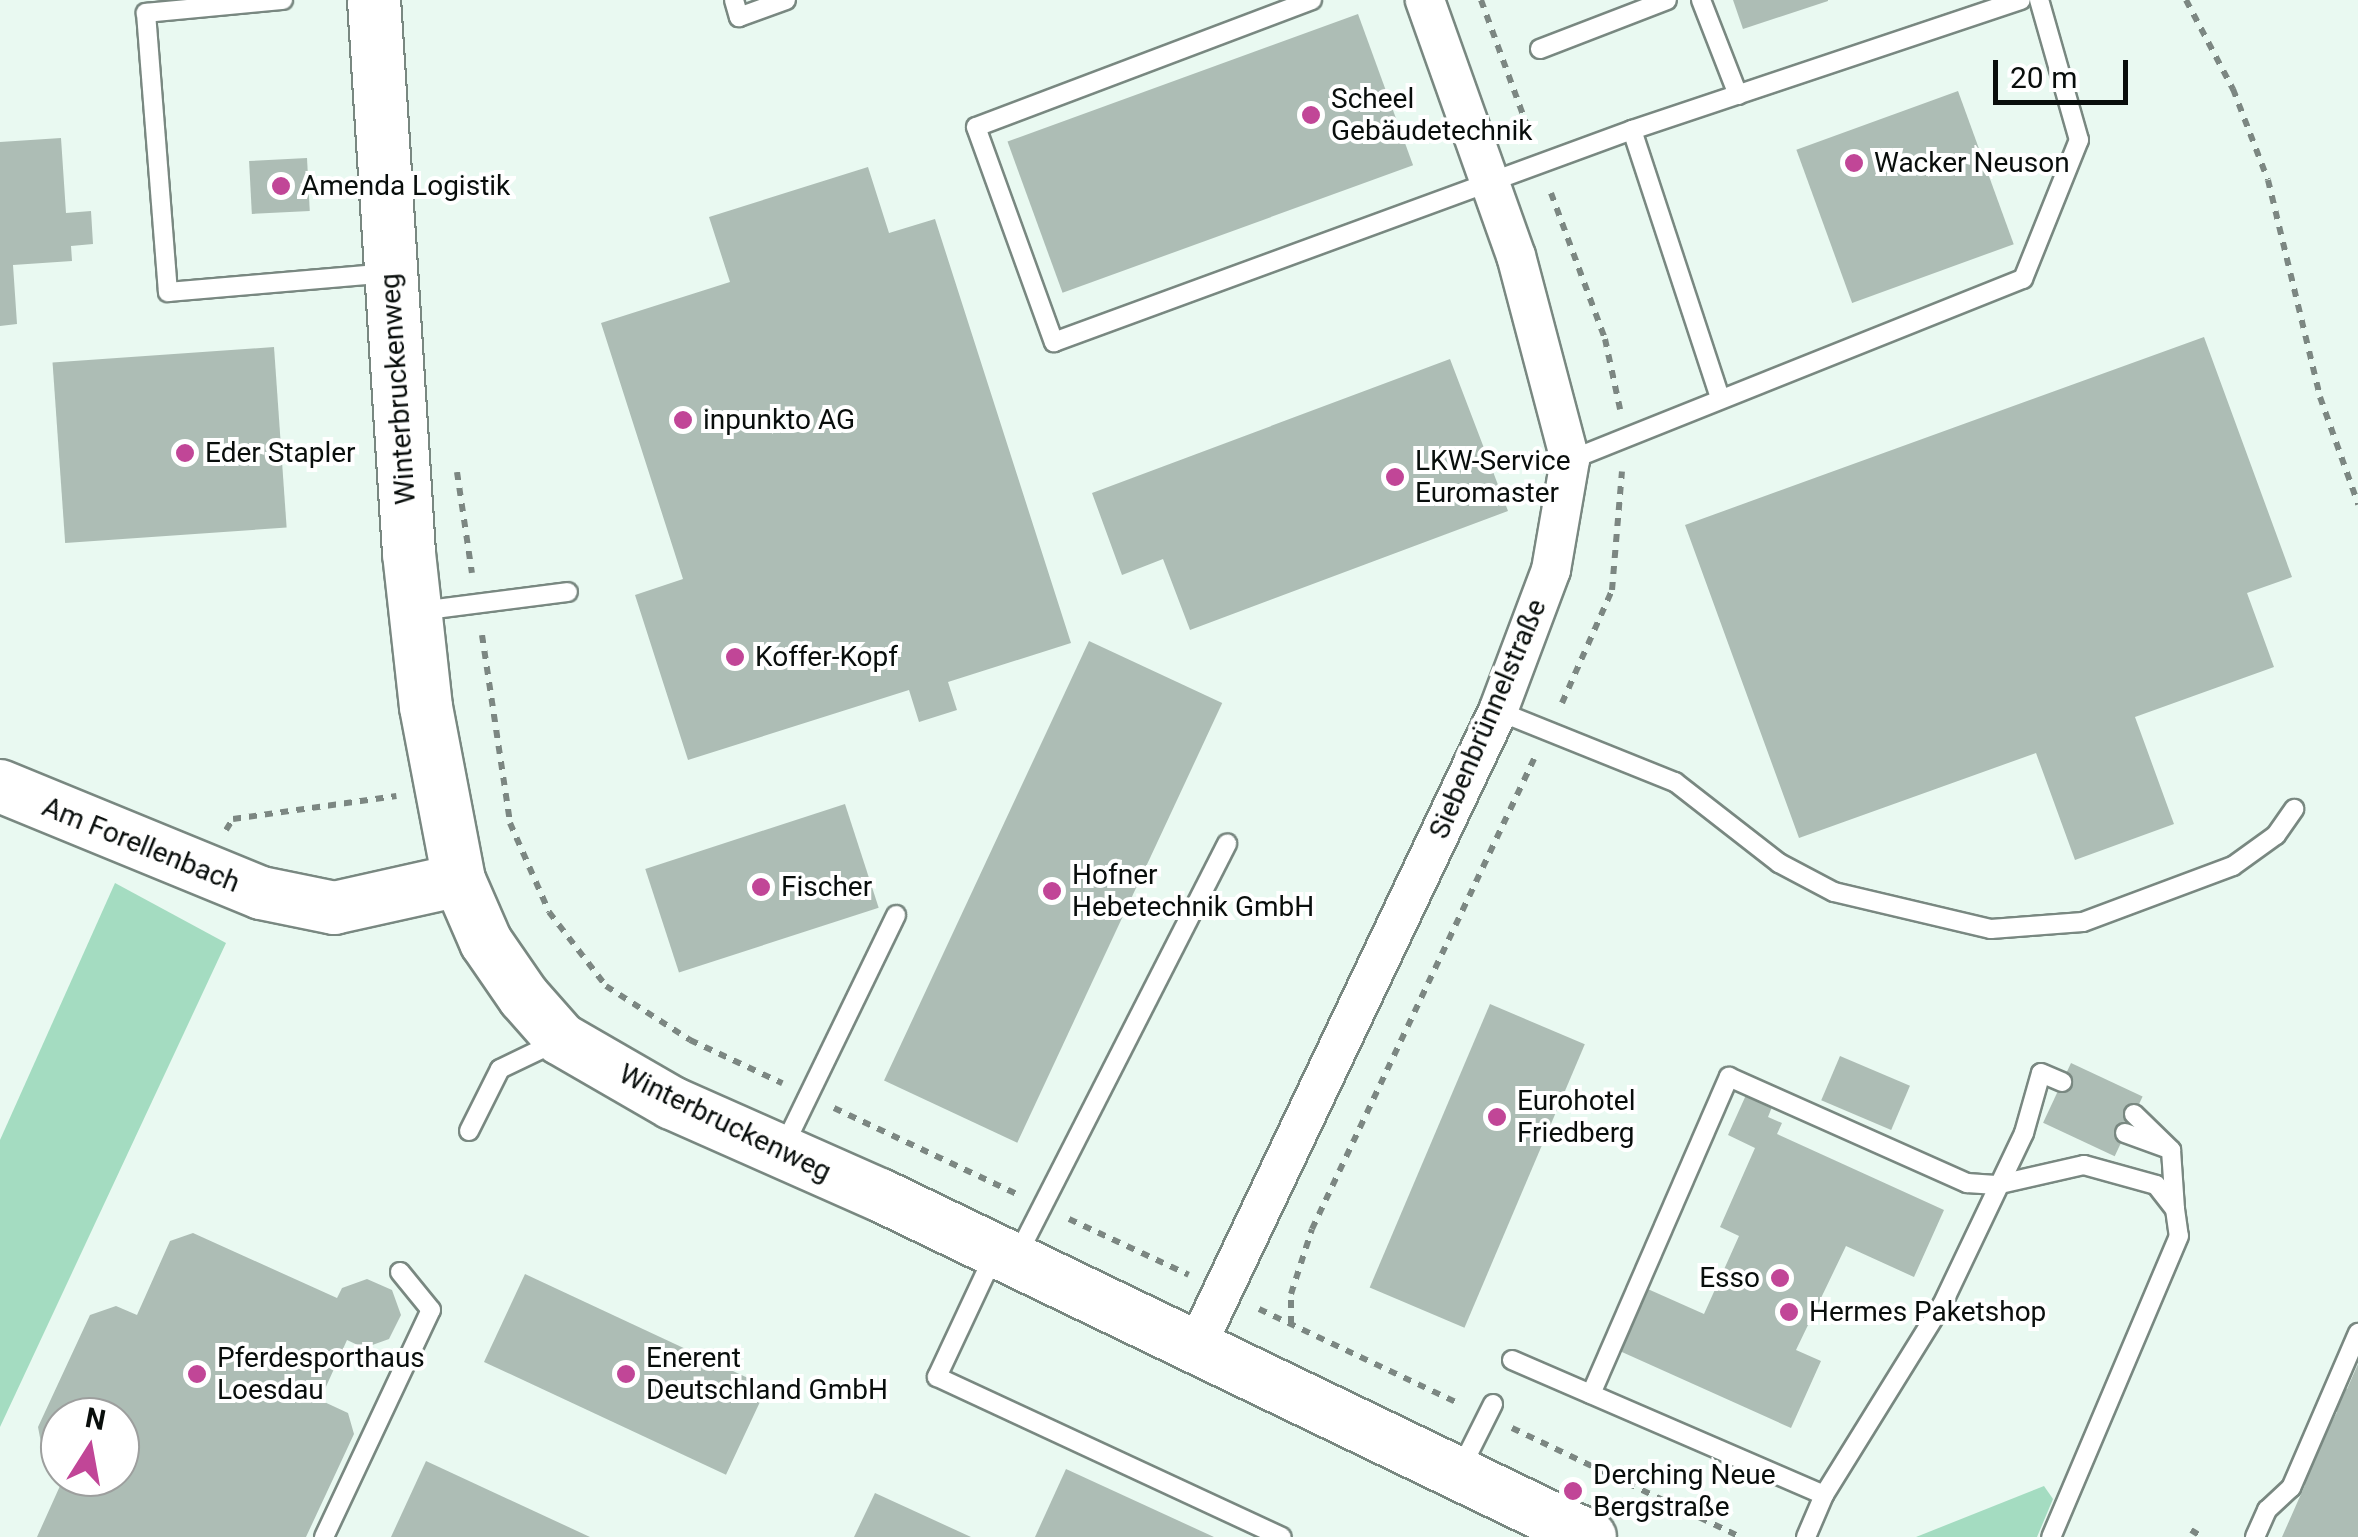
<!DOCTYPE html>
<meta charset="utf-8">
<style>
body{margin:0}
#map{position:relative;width:2358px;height:1537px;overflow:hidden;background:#e9f9f1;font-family:Roboto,sans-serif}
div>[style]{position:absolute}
.green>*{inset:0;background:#a4dcc1}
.building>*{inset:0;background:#adbdb5;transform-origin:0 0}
.path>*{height:6px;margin-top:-3px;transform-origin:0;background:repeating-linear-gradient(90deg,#7c8782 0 8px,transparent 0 16px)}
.roads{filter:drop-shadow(2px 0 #798881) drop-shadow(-2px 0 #798881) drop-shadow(0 2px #798881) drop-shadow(0 -2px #798881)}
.lane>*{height:18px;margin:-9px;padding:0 9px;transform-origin:9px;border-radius:9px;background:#fff}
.street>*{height:38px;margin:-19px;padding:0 19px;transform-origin:19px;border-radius:19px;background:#fff}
.secondary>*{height:52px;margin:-26px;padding:0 26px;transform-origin:26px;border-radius:26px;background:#fff}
.dots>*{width:28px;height:28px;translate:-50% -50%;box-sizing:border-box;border:5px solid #fff;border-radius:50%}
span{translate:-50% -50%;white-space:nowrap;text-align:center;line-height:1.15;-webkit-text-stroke:8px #fff;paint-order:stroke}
.poi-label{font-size:28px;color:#090e0c}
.left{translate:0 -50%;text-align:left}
.right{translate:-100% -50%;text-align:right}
.street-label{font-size:28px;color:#090e0c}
.north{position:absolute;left:40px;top:1397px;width:100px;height:100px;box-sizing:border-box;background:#fff;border:2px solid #9d9f9e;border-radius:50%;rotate:11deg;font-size:28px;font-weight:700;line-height:40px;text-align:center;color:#090e0c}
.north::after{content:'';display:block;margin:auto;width:35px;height:45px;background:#c14697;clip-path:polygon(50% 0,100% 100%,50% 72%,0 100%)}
.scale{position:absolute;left:1993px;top:60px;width:135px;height:45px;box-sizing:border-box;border:5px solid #090e0c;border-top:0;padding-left:12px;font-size:30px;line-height:35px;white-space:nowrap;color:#090e0c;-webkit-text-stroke:8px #fff;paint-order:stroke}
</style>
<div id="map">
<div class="green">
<div style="clip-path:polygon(115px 883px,226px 943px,0 1427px,0 1140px)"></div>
<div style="clip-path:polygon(2044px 1486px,2053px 1499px,2037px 1537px,1916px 1537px)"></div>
</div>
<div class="building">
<div style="clip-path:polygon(1733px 0,1828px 0,1828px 1px,1743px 29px)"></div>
<div style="left:1358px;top:14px;width:161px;height:373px;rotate:70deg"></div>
<div style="left:1958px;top:91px;width:163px;height:172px;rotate:70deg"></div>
<div style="clip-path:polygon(61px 138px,66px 213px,91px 211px,93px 244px,71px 246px,72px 261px,13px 265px,17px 324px,0 326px,0 142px)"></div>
<div style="left:307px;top:158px;width:53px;height:58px;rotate:87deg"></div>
<div style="clip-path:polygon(868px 167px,889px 233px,935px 219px,1071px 643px,948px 682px,957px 710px,919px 722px,909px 690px,688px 760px,635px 595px,683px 579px,601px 323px,730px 282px,709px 217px)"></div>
<div style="clip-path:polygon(2204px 337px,2292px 577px,2247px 593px,2274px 667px,2135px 717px,2174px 824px,2075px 860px,2036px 753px,1799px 838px,1685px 525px)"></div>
<div style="left:274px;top:347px;width:181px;height:222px;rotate:86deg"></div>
<div style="clip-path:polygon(1450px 359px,1508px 511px,1190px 630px,1163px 559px,1122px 575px,1092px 493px)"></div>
<div style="left:1089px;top:641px;width:147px;height:485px;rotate:25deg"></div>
<div style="left:845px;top:804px;width:109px;height:210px;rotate:72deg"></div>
<div style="left:1490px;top:1004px;width:103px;height:308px;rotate:23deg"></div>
<div style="left:1840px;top:1056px;width:76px;height:48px;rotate:23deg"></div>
<div style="left:2071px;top:1063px;width:79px;height:66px;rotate:25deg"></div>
<div style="clip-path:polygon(1746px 1095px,1772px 1107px,1768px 1117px,1782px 1123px,1777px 1134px,1944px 1210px,1914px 1277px,1846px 1246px,1796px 1350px,1821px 1361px,1791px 1428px,1613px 1348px,1641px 1286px,1704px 1314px,1739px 1236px,1720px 1227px,1755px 1148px,1728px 1135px)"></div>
<div style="clip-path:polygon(193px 1233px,337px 1298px,342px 1288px,367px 1279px,392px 1290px,401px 1315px,389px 1339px,364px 1348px,347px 1340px,320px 1400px,348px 1413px,354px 1434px,306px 1537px,37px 1537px,64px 1477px,120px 1477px,120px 1417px,60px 1417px,60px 1471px,45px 1464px,38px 1427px,90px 1315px,116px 1306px,137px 1315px,170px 1241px)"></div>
<div style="left:525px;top:1274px;width:267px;height:97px;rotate:25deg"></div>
<div style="clip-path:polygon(2358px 1364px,2358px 1537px,2282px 1537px,2305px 1485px,2299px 1482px,2337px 1412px,2331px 1409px,2340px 1386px,2347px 1389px)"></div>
<div style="clip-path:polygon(426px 1461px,590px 1537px,391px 1537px)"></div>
<div style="clip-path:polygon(1066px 1469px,1214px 1537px,1035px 1537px)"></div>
<div style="clip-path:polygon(875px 1493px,971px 1537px,854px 1537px)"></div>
</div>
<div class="path">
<div style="left:1481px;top:0;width:143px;rotate:69.9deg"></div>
<div style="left:2186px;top:0;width:101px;rotate:62.2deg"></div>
<div style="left:2233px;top:89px;width:97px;rotate:69deg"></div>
<div style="left:2268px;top:180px;width:223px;rotate:76.5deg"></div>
<div style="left:2320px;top:397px;width:114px;rotate:70.4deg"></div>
<div style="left:1551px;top:193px;width:156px;rotate:69.7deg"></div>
<div style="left:1605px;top:339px;width:72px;rotate:77.9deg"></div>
<div style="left:457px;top:472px;width:102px;rotate:81.6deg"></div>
<div style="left:482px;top:635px;width:190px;rotate:81.5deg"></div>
<div style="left:510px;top:823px;width:97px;rotate:66.3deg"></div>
<div style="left:549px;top:912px;width:93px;rotate:52.4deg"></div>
<div style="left:606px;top:986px;width:100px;rotate:32.7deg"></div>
<div style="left:690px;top:1040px;width:102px;rotate:25.1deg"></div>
<div style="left:1562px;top:703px;width:124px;rotate:-66.1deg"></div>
<div style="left:1612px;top:590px;width:119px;rotate:-85.2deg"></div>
<div style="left:226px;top:830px;width:13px;rotate:-58deg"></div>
<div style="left:233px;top:819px;width:165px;rotate:-8deg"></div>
<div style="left:834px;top:1108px;width:202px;rotate:25.2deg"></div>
<div style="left:1069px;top:1219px;width:132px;rotate:25deg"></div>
<div style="left:1259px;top:1309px;width:222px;rotate:25.3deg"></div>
<div style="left:1291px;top:1324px;width:30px;rotate:-90deg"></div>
<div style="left:1291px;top:1294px;width:68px;rotate:-72.1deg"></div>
<div style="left:1312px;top:1229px;width:520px;rotate:-64.72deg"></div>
<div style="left:1512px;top:1428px;width:254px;rotate:25.5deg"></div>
<div style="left:2191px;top:1530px;width:13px;rotate:32deg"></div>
</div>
<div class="roads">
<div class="lane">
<div style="left:283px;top:0;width:138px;rotate:174.6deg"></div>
<div style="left:146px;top:13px;width:280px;rotate:85.5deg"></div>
<div style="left:168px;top:292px;width:222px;rotate:-4.9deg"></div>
<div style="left:734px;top:0;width:18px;rotate:74deg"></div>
<div style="left:739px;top:17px;width:50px;rotate:-19.9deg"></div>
<div style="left:1312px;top:0;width:359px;rotate:159.3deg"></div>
<div style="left:976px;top:127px;width:229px;rotate:70.1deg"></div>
<div style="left:1054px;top:342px;width:616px;rotate:-20.14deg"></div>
<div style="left:1632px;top:130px;width:410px;rotate:-18.5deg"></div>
<div style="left:1701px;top:0;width:102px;rotate:68.7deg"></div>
<div style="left:1540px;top:49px;width:136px;rotate:-21.1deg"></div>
<div style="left:1632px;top:130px;width:279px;rotate:71.8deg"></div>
<div style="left:1570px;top:460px;width:488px;rotate:-21.8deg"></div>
<div style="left:2023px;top:279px;width:150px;rotate:-68.1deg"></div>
<div style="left:2079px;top:140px;width:146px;rotate:-105.9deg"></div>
<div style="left:420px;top:611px;width:149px;rotate:-7.3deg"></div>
<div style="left:1498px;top:711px;width:191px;rotate:21.9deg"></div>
<div style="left:1675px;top:782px;width:132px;rotate:37.9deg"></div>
<div style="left:1779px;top:863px;width:62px;rotate:27.8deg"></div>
<div style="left:1834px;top:892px;width:161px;rotate:13.3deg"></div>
<div style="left:1991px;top:929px;width:92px;rotate:-4.4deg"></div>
<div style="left:2083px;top:922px;width:160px;rotate:-20.5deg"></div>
<div style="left:2233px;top:866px;width:53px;rotate:-35.8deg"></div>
<div style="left:2276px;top:835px;width:32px;rotate:-55deg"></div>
<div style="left:2134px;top:1114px;width:52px;rotate:44.2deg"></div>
<div style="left:2171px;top:1150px;width:58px;rotate:86.1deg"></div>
<div style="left:469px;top:1131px;width:69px;rotate:-63.4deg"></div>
<div style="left:500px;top:1069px;width:62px;rotate:-25.7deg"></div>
<div style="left:2125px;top:1133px;width:44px;rotate:20.1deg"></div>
<div style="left:783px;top:1148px;width:259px;rotate:-64.1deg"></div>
<div style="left:995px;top:1253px;width:137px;rotate:115.1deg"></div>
<div style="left:937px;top:1377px;width:380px;rotate:24.9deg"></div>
<div style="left:1017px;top:1256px;width:463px;rotate:-63deg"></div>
<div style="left:1512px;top:1360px;width:340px;rotate:23.4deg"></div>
<div style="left:1591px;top:1394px;width:346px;rotate:-66.5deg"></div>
<div style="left:1729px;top:1077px;width:261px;rotate:24deg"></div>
<div style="left:1967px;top:1183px;width:29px;rotate:4deg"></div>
<div style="left:1996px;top:1185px;width:90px;rotate:-12.8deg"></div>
<div style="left:2084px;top:1165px;width:75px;rotate:15.5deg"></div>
<div style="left:2156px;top:1185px;width:31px;rotate:52deg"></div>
<div style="left:2175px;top:1209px;width:27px;rotate:82deg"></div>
<div style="left:2179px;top:1236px;width:327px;rotate:113deg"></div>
<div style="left:1459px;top:1472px;width:76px;rotate:-63.4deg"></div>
<div style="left:324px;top:1537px;width:251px;rotate:-64.8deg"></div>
<div style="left:431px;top:1310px;width:49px;rotate:-129.2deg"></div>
<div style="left:1806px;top:1537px;width:46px;rotate:-66.8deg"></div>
<div style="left:1824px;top:1495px;width:224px;rotate:-58.2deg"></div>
<div style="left:1942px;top:1305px;width:191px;rotate:-64.5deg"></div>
<div style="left:2024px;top:1133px;width:62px;rotate:-74.2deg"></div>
<div style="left:2041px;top:1073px;width:23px;rotate:23deg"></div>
<div style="left:2255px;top:1537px;width:30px;rotate:-66deg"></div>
<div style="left:2267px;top:1510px;width:33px;rotate:-43deg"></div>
<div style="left:2291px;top:1488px;width:169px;rotate:-66.6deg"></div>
</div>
<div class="street">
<div style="left:1194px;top:1351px;width:709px;rotate:-64.59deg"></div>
<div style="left:1498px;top:711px;width:151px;rotate:-69.4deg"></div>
<div style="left:1551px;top:570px;width:112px;rotate:-80.2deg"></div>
<div style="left:1570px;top:460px;width:211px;rotate:-104.8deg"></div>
<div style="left:1516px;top:256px;width:272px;rotate:-109.6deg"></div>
</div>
<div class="secondary">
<div style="left:374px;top:0;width:554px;rotate:86.38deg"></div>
<div style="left:409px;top:553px;width:155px;rotate:83.7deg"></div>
<div style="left:426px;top:707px;width:176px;rotate:79.2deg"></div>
<div style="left:459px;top:880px;width:68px;rotate:66.5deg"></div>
<div style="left:486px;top:942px;width:67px;rotate:55.4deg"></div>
<div style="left:524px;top:997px;width:56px;rotate:48.6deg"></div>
<div style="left:561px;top:1039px;width:128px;rotate:30deg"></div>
<div style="left:672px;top:1103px;width:227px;rotate:23.9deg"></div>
<div style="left:880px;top:1195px;width:788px;rotate:25.72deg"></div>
<div style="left:0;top:786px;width:282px;rotate:22.3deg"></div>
<div style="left:261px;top:893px;width:75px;rotate:11.6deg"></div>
<div style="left:334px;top:908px;width:128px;rotate:-12.6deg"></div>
</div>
</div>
<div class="dots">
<div style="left:1311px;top:115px;background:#c14697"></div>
<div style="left:1854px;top:163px;background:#c14697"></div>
<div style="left:281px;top:186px;background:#c14697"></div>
<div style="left:683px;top:420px;background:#c14697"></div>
<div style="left:185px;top:453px;background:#c14697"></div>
<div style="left:1395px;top:477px;background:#c14697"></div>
<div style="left:735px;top:657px;background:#c14697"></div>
<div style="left:761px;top:887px;background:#c14697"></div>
<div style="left:1052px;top:891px;background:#c14697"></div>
<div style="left:1497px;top:1117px;background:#c14697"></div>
<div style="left:1780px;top:1278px;background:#c14697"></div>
<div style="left:1789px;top:1312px;background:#c14697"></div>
<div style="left:197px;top:1374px;background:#c14697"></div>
<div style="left:626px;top:1374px;background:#c14697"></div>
<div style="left:1573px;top:1491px;background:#c14697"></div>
</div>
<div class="poi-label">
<span class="left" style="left:1331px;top:115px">Scheel<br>Gebäudetechnik</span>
<span class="left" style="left:1874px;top:163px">Wacker Neuson</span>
<span class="left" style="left:301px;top:186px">Amenda Logistik</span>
<span class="left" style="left:703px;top:420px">inpunkto AG</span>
<span class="left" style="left:205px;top:453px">Eder Stapler</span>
<span class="left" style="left:1415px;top:477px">LKW-Service<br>Euromaster</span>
<span class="left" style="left:755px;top:657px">Koffer-Kopf</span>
<span class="left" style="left:1072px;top:891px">Hofner<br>Hebetechnik GmbH</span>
<span class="left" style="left:781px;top:887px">Fischer</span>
<span class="left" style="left:1517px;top:1117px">Eurohotel<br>Friedberg</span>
<span class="right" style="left:1760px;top:1278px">Esso</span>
<span class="left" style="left:1809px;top:1312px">Hermes Paketshop</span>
<span class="left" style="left:217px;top:1374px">Pferdesporthaus<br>Loesdau</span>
<span class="left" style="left:646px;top:1374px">Enerent<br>Deutschland GmbH</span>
<span class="left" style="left:1593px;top:1491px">Derching Neue<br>Bergstraße</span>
</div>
<div class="street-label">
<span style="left:398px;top:389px;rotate:-94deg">Winterbruckenweg</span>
<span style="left:1488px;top:719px;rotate:-67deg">Siebenbrünnelstraße</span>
<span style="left:141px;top:845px;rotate:22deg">Am Forellenbach</span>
<span style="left:725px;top:1123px;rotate:26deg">Winterbruckenweg</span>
</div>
<div class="north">N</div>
<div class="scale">20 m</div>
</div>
